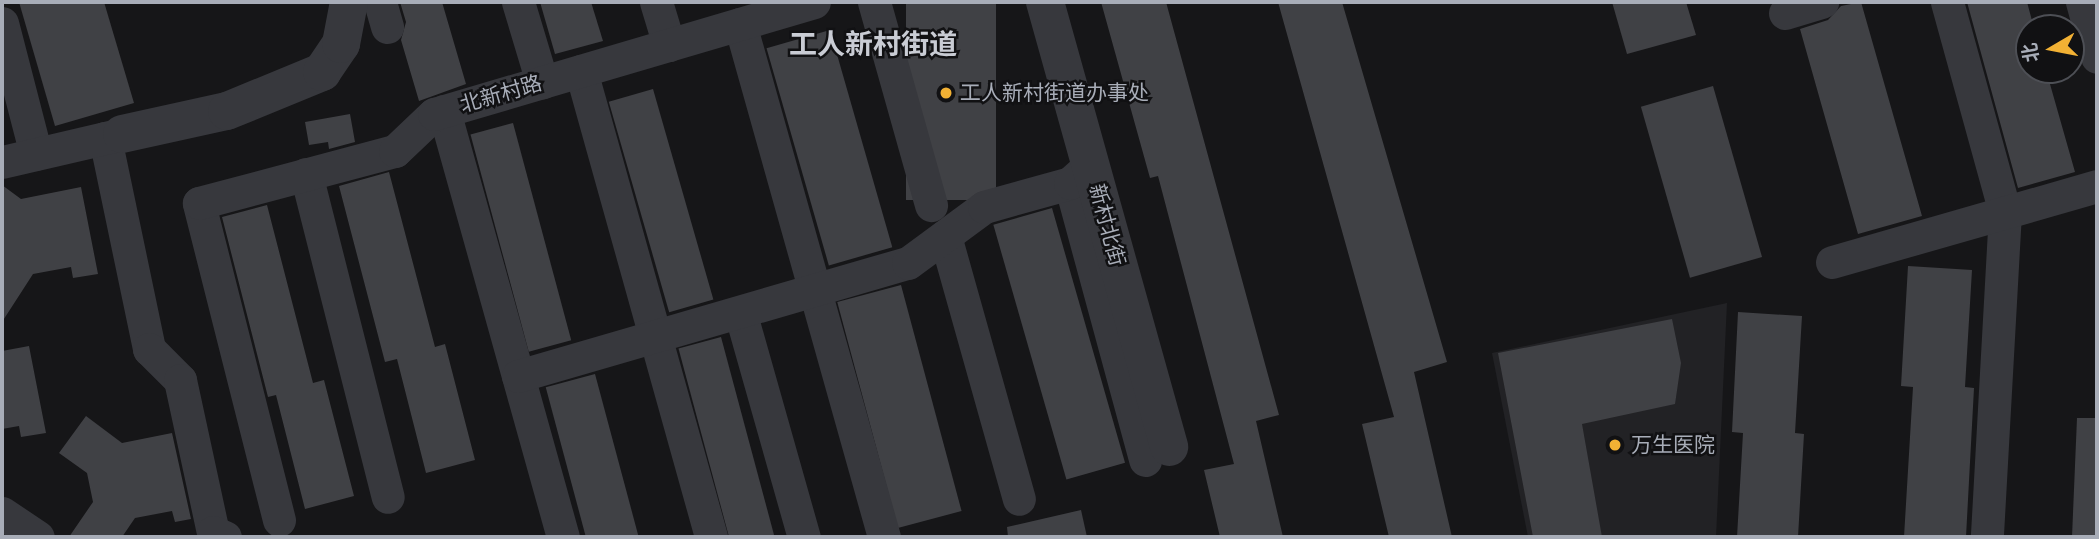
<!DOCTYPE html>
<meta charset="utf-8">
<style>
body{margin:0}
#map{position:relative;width:2099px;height:539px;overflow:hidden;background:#161618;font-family:Poppins,"Noto Sans SC",sans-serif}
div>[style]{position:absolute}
.built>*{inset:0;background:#222225}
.building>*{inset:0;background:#404145;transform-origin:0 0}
.minor>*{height:33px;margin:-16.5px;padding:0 16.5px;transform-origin:16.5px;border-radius:16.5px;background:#37383d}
.tertiary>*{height:38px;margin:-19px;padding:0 19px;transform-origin:19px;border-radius:19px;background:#37383d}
.dots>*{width:19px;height:19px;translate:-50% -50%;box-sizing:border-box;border:4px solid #111113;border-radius:50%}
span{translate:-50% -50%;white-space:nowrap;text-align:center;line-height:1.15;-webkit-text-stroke:5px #111113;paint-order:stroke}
.poi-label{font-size:21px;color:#a8adb8}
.left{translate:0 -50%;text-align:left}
.street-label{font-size:21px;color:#a8adb8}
.district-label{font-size:28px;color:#c9ccd4;font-weight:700}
.frame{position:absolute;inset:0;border:4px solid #a8adb8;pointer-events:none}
.north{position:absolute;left:2015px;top:14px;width:70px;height:70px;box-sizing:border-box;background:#111113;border:2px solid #4d4f55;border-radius:50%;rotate:260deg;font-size:19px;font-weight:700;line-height:28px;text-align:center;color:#a8adb8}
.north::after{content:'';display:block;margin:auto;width:24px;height:32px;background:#f2b134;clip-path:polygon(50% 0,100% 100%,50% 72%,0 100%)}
</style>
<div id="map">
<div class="built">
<div style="clip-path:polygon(1727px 303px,1716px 537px,1528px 537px,1492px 353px)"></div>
</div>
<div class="building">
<div style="clip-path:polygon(19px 2px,104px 2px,134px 103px,55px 126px)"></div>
<div style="clip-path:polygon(400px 2px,442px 2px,466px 84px,419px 101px,401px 40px,406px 22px)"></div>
<div style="clip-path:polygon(540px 2px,591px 2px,603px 41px,555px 54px)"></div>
<div style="left:906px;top:2px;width:90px;height:198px"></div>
<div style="clip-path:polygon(1101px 2px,1166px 2px,1279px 415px,1256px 421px,1283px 537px,1220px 537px,1204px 470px,1234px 464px,1158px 176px,1150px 178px)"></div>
<div style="clip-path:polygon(1278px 2px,1342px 2px,1447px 362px,1414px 372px,1452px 537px,1389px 537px,1362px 424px,1394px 417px)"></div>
<div style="clip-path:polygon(1612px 2px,1686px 2px,1696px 35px,1627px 54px)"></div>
<div style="clip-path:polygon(1861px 2px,1922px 216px,1858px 234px,1800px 29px,1828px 20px,1841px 6px)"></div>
<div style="clip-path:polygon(1967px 2px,2027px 2px,2034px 28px,2029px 28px,2029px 70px,2046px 70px,2075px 172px,2018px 188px)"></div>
<div style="left:830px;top:30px;width:226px;height:66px;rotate:74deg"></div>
<div style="left:1713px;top:86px;width:178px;height:75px;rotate:74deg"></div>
<div style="left:653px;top:89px;width:219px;height:46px;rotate:74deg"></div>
<div style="clip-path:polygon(350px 114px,355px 142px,329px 149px,328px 142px,309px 145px,305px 122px)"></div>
<div style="left:513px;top:123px;width:225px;height:44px;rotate:75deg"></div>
<div style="clip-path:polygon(389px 172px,435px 347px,445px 344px,475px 460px,426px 473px,397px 359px,385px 362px,339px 186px)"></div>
<div style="clip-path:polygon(2px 185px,21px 199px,81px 187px,98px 274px,73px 278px,71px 267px,33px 274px,2px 322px)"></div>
<div style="clip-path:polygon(267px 205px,313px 383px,324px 380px,354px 496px,305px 509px,276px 395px,268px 397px,222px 217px)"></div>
<div style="left:1052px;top:208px;width:265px;height:61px;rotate:74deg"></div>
<div style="clip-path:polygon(1908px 266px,1972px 270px,1965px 387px,1974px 388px,1966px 537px,1904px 537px,1913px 387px,1901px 386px)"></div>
<div style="left:901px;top:285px;width:234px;height:66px;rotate:75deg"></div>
<div style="clip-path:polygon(1738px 312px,1802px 316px,1795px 433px,1804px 434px,1798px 537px,1737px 537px,1743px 433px,1732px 432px)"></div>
<div style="clip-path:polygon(1672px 319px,1681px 363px,1675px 404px,1582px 424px,1602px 537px,1533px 537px,1498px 353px)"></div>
<div style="left:721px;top:337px;width:207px;height:44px;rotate:75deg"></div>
<div style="clip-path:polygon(29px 346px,46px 433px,21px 437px,19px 426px,2px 429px,2px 351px)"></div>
<div style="left:595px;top:374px;width:169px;height:51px;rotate:75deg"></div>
<div style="clip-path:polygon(86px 416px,122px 443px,172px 433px,191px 519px,175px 522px,172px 511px,135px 518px,122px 537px,69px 537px,93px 502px,87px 473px,59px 453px)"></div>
<div style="clip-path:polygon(2077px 418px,2097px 418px,2097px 537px,2072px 537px)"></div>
<div style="clip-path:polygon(1081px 510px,1087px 537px,1008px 537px,1007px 527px)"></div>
</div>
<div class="minor">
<div style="left:380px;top:2px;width:26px;rotate:74deg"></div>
<div style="left:518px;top:2px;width:84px;rotate:73.3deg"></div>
<div style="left:656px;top:2px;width:45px;rotate:73.2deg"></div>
<div style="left:874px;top:2px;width:211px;rotate:74.3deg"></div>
<div style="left:1947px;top:2px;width:218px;rotate:74.6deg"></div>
<div style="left:2005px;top:212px;width:325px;rotate:93.2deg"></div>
<div style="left:2082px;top:2px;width:57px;rotate:74.7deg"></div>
<div style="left:1785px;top:13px;width:39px;rotate:-17deg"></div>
<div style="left:2px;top:23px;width:135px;rotate:75.5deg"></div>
<div style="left:740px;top:24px;width:533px;rotate:74.32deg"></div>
<div style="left:581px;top:71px;width:484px;rotate:74.4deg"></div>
<div style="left:444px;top:111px;width:442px;rotate:74.4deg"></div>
<div style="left:105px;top:138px;width:216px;rotate:78.2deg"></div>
<div style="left:149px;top:349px;width:44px;rotate:45deg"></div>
<div style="left:180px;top:380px;width:156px;rotate:77.8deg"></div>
<div style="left:213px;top:532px;width:13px;rotate:23deg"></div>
<div style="left:2px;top:162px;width:123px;rotate:-13.1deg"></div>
<div style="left:306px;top:174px;width:333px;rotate:75.8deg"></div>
<div style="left:1070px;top:183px;width:287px;rotate:74.8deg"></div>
<div style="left:945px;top:236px;width:273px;rotate:74.3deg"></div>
<div style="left:1832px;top:262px;width:276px;rotate:-16deg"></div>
<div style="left:741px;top:315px;width:231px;rotate:74.2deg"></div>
<div style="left:518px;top:376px;width:406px;rotate:-16.2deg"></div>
<div style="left:908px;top:263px;width:94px;rotate:-36.4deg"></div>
<div style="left:984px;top:207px;width:89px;rotate:-15.6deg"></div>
<div style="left:1070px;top:183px;width:27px;rotate:-42deg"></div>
<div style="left:2px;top:513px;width:43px;rotate:33.7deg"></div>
<div style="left:279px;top:520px;width:327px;rotate:-104.2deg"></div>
<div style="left:199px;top:203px;width:203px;rotate:-14.9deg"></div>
<div style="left:395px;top:151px;width:54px;rotate:-43.5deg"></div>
<div style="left:434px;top:114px;width:396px;rotate:-16.4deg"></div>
</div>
<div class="tertiary">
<div style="left:1045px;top:2px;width:462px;rotate:74.4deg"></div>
<div style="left:122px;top:134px;width:107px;rotate:-12.4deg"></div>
<div style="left:227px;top:111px;width:103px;rotate:-22.3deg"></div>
<div style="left:322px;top:72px;width:34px;rotate:-56deg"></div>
<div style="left:341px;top:44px;width:43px;rotate:-79.2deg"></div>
</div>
<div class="dots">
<div style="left:946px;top:93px;background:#f2b134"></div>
<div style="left:1615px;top:445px;background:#f2b134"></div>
</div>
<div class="poi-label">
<span class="left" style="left:960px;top:93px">工人新村街道办事处</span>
<span class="left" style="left:1631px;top:445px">万生医院</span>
</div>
<div class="street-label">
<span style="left:501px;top:94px;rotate:-16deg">北新村路</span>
<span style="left:1107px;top:225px;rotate:75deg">新村北街</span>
</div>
<div class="district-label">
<span style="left:873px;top:45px">工人新村街道</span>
</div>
<div class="frame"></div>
<div class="north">北</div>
</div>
